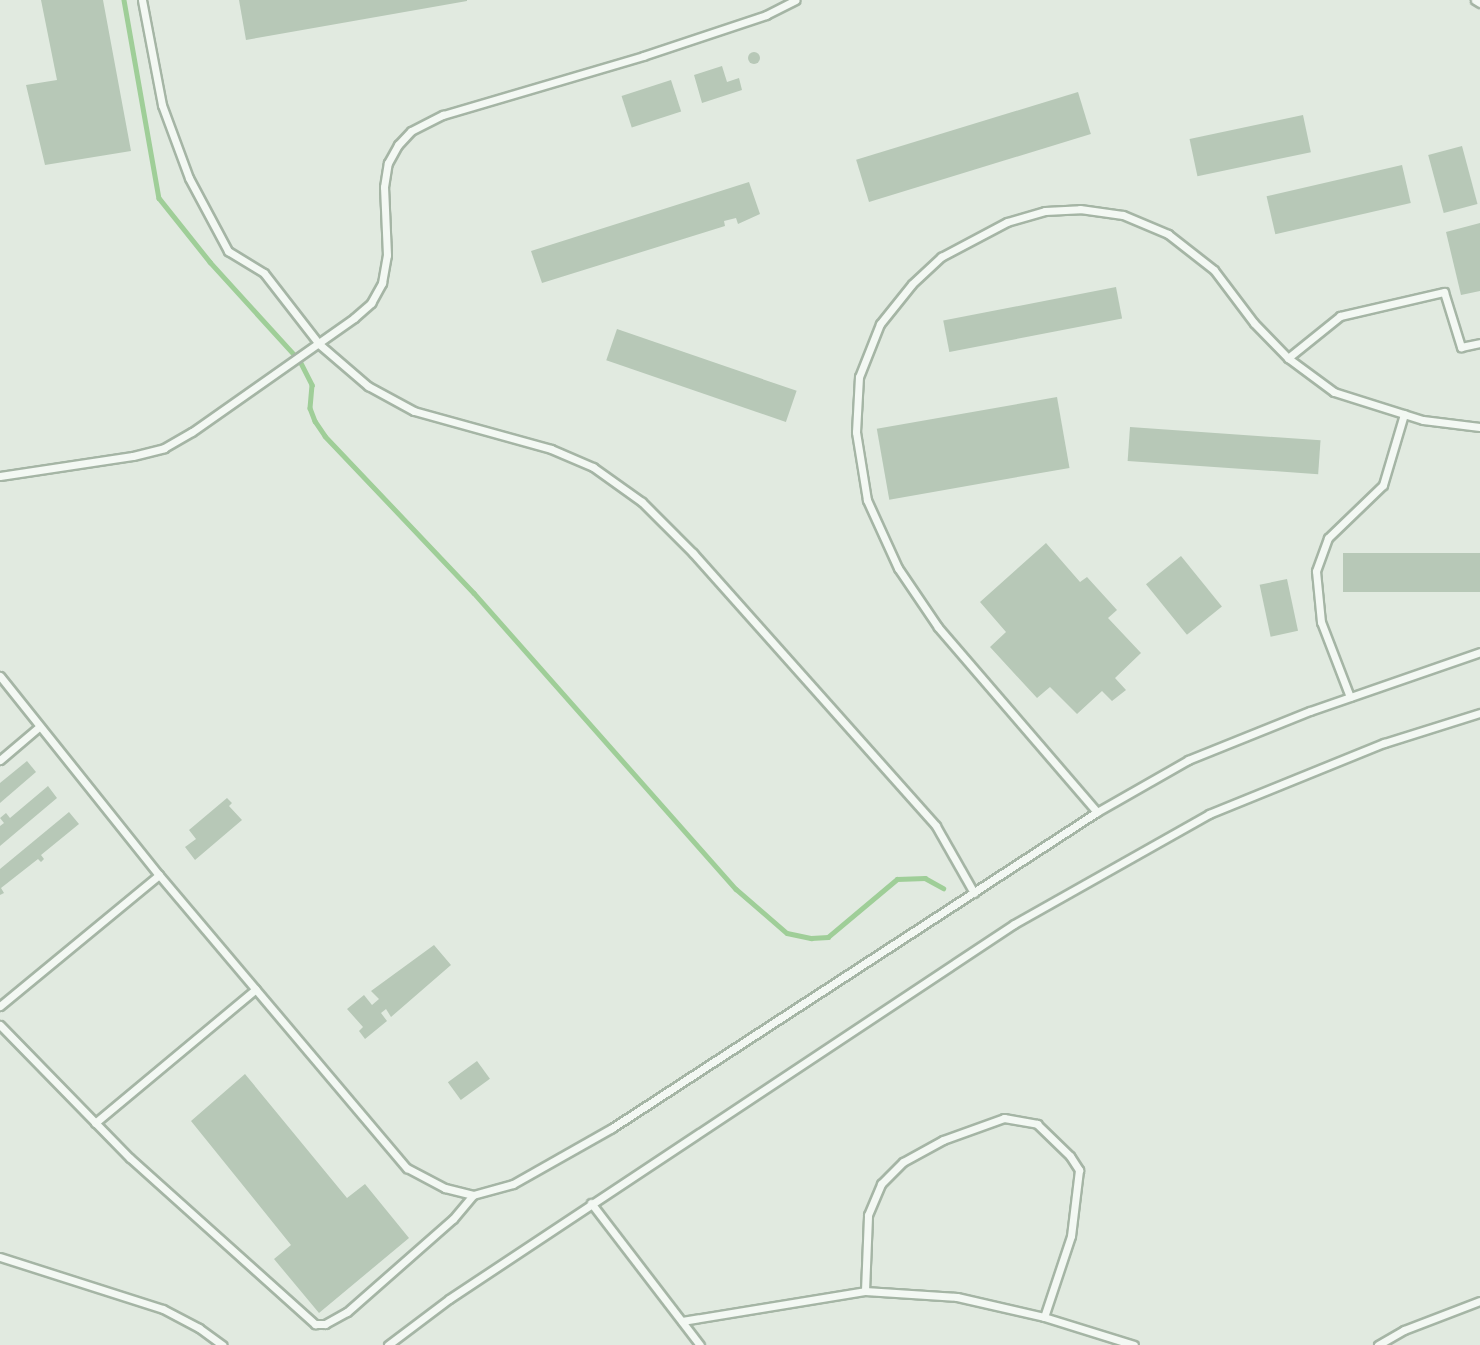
<!DOCTYPE html>
<style>
body{margin:0}
#map{position:relative;width:1480px;height:1345px;overflow:hidden;background:#e1eae0;font-family:"Fira Sans Condensed",sans-serif}
div>[style]{position:absolute}
.stream>*{height:4.5px;margin:-2.25px;padding:0 2.25px;transform-origin:2.25px;border-radius:2.25px;background:#9fce98}
.building>*{inset:0;background:#b7c8b7;transform-origin:0 0}
.round{border-radius:50%}
.roads{filter:drop-shadow(2px 0 #a5b5a5) drop-shadow(-2px 0 #a5b5a5) drop-shadow(0 2px #a5b5a5) drop-shadow(0 -2px #a5b5a5)}
.service>*{height:7px;margin:-3.5px;padding:0 3.5px;transform-origin:3.5px;border-radius:3.5px;background:#f3f8f3}
span{translate:-50% -50%;white-space:nowrap;text-align:center;line-height:1.15;-webkit-text-stroke:7px #f0f8f0;paint-order:stroke}
</style>
<div id="map">
<div class="stream">
<div style="left:124px;top:0;width:201px;rotate:80deg"></div>
<div style="left:159px;top:198px;width:82px;rotate:51.4deg"></div>
<div style="left:210px;top:262px;width:134px;rotate:47.7deg"></div>
<div style="left:300px;top:361px;width:27px;rotate:63deg"></div>
<div style="left:312px;top:385px;width:23px;rotate:95deg"></div>
<div style="left:310px;top:408px;width:14px;rotate:69deg"></div>
<div style="left:315px;top:421px;width:18px;rotate:56deg"></div>
<div style="left:325px;top:436px;width:216px;rotate:46.5deg"></div>
<div style="left:474px;top:593px;width:395px;rotate:48.5deg"></div>
<div style="left:736px;top:889px;width:67px;rotate:40.8deg"></div>
<div style="left:787px;top:933px;width:25px;rotate:12deg"></div>
<div style="left:811px;top:938px;width:17px;rotate:-3deg"></div>
<div style="left:828px;top:937px;width:90px;rotate:-40deg"></div>
<div style="left:897px;top:879px;width:28px;rotate:-2deg"></div>
<div style="left:925px;top:878px;width:21px;rotate:29deg"></div>
</div>
<div class="building">
<div style="clip-path:polygon(41px 0,103px 0,131px 151px,45px 165px,26px 85px,57px 80px)"></div>
<div style="clip-path:polygon(239px 0,467px 0,467px 1px,246px 40px)"></div>
<div class="round" style="left:748px;top:52px;width:12px;height:12px"></div>
<div style="clip-path:polygon(722px 66px,727px 82px,739px 78px,742px 90px,702px 103px,694px 75px)"></div>
<div style="left:671px;top:80px;width:33px;height:52px;rotate:72deg"></div>
<div style="left:1078px;top:92px;width:44px;height:232px;rotate:73deg"></div>
<div style="left:1303px;top:115px;width:38px;height:116px;rotate:78deg"></div>
<div style="left:1462px;top:146px;width:60px;height:35px;rotate:75deg"></div>
<div style="left:1402px;top:165px;width:39px;height:139px;rotate:77deg"></div>
<div style="clip-path:polygon(749px 182px,760px 214px,738px 224px,736px 218px,724px 221px,725px 226px,542px 283px,531px 251px)"></div>
<div style="clip-path:polygon(1480px 223px,1480px 291px,1461px 295px,1446px 232px)"></div>
<div style="left:1116px;top:287px;width:32px;height:176px;rotate:79deg"></div>
<div style="left:617px;top:329px;width:190px;height:33px;rotate:19deg"></div>
<div style="left:1057px;top:397px;width:72px;height:183px;rotate:80deg"></div>
<div style="left:1130px;top:427px;width:191px;height:34px;rotate:4deg"></div>
<div style="clip-path:polygon(1046px 543px,1080px 582px,1087px 577px,1117px 610px,1108px 618px,1141px 653px,1115px 678px,1126px 690px,1112px 701px,1102px 691px,1077px 714px,1050px 687px,1037px 698px,990px 647px,1006px 632px,980px 602px)"></div>
<div style="left:1480px;top:553px;width:39px;height:137px;rotate:90deg"></div>
<div style="left:1181px;top:556px;width:65px;height:45px;rotate:51deg"></div>
<div style="left:1287px;top:579px;width:53px;height:28px;rotate:78deg"></div>
<div style="clip-path:polygon(27px 761px,36px 772px,0 803px,0 783px)"></div>
<div style="clip-path:polygon(48px 786px,57px 798px,0 846px,0 826px,4px 823px,0 818px,6px 813px,10px 818px)"></div>
<div style="clip-path:polygon(227px 798px,232px 803px,229px 806px,242px 820px,195px 860px,185px 847px,196px 839px,189px 830px)"></div>
<div style="clip-path:polygon(69px 812px,79px 824px,41px 855px,44px 859px,41px 862px,38px 859px,1px 888px,4px 893px,0 895px,0 869px)"></div>
<div style="clip-path:polygon(434px 945px,451px 965px,391px 1017px,386px 1009px,381px 1013px,387px 1021px,365px 1039px,359px 1031px,363px 1027px,347px 1009px,364px 995px,372px 1005px,379px 999px,371px 991px)"></div>
<div style="left:477px;top:1061px;width:22px;height:36px;rotate:54deg"></div>
<div style="clip-path:polygon(245px 1074px,347px 1198px,365px 1184px,409px 1238px,319px 1313px,274px 1259px,291px 1245px,191px 1121px)"></div>
</div>
<div class="roads">
<div class="service">
<div style="left:142px;top:0;width:107px;rotate:79.2deg"></div>
<div style="left:162px;top:105px;width:78px;rotate:69.7deg"></div>
<div style="left:189px;top:178px;width:83px;rotate:61.9deg"></div>
<div style="left:228px;top:251px;width:42px;rotate:31.4deg"></div>
<div style="left:264px;top:273px;width:90px;rotate:52.2deg"></div>
<div style="left:319px;top:344px;width:65px;rotate:40.6deg"></div>
<div style="left:368px;top:386px;width:52px;rotate:28.5deg"></div>
<div style="left:414px;top:411px;width:142px;rotate:15.5deg"></div>
<div style="left:551px;top:449px;width:46px;rotate:23.2deg"></div>
<div style="left:593px;top:467px;width:60px;rotate:35.5deg"></div>
<div style="left:642px;top:502px;width:72px;rotate:45deg"></div>
<div style="left:693px;top:553px;width:365px;rotate:48.3deg"></div>
<div style="left:936px;top:826px;width:77px;rotate:60.4deg"></div>
<div style="left:1475px;top:0;width:6px;rotate:31deg"></div>
<div style="left:1288px;top:358px;width:67px;rotate:-38.9deg"></div>
<div style="left:1340px;top:316px;width:107px;rotate:-13deg"></div>
<div style="left:1444px;top:292px;width:58px;rotate:72.8deg"></div>
<div style="left:1461px;top:347px;width:19px;rotate:-12deg"></div>
<div style="left:0;top:476px;width:134px;rotate:-8.6deg"></div>
<div style="left:133px;top:456px;width:32px;rotate:-14deg"></div>
<div style="left:164px;top:448px;width:32px;rotate:-30deg"></div>
<div style="left:192px;top:432px;width:198px;rotate:-35.1deg"></div>
<div style="left:354px;top:318px;width:23px;rotate:-41deg"></div>
<div style="left:371px;top:303px;width:23px;rotate:-61deg"></div>
<div style="left:382px;top:283px;width:28px;rotate:-80deg"></div>
<div style="left:387px;top:255px;width:68px;rotate:-92.5deg"></div>
<div style="left:384px;top:187px;width:24px;rotate:-81deg"></div>
<div style="left:388px;top:163px;width:21px;rotate:-61deg"></div>
<div style="left:398px;top:145px;width:19px;rotate:-47deg"></div>
<div style="left:411px;top:131px;width:36px;rotate:-27deg"></div>
<div style="left:443px;top:115px;width:209px;rotate:-16.4deg"></div>
<div style="left:643px;top:56px;width:130px;rotate:-18.4deg"></div>
<div style="left:766px;top:15px;width:33px;rotate:-27deg"></div>
<div style="left:0;top:676px;width:255px;rotate:51.4deg"></div>
<div style="left:159px;top:875px;width:384px;rotate:49.8deg"></div>
<div style="left:407px;top:1168px;width:43px;rotate:27.8deg"></div>
<div style="left:445px;top:1188px;width:29px;rotate:14deg"></div>
<div style="left:473px;top:1195px;width:41px;rotate:-15.4deg"></div>
<div style="left:513px;top:1184px;width:114px;rotate:-29.5deg"></div>
<div style="left:612px;top:1128px;width:579px;rotate:-33.09deg"></div>
<div style="left:1097px;top:812px;width:105px;rotate:-29.7deg"></div>
<div style="left:1188px;top:760px;width:131px;rotate:-21.9deg"></div>
<div style="left:1310px;top:711px;width:180px;rotate:-19.1deg"></div>
<div style="left:1350px;top:697px;width:80px;rotate:-111.1deg"></div>
<div style="left:1321px;top:622px;width:51px;rotate:-95.6deg"></div>
<div style="left:1316px;top:571px;width:35px;rotate:-70deg"></div>
<div style="left:1328px;top:538px;width:76px;rotate:-43.9deg"></div>
<div style="left:1383px;top:485px;width:74px;rotate:-73.5deg"></div>
<div style="left:0;top:760px;width:52px;rotate:-40.4deg"></div>
<div style="left:1097px;top:812px;width:244px;rotate:-130.7deg"></div>
<div style="left:938px;top:627px;width:71px;rotate:-124.1deg"></div>
<div style="left:898px;top:568px;width:75px;rotate:-114.5deg"></div>
<div style="left:867px;top:500px;width:69px;rotate:-99.2deg"></div>
<div style="left:856px;top:432px;width:55px;rotate:-86.9deg"></div>
<div style="left:859px;top:377px;width:57px;rotate:-68.4deg"></div>
<div style="left:880px;top:324px;width:51px;rotate:-51.3deg"></div>
<div style="left:912px;top:284px;width:40px;rotate:-43deg"></div>
<div style="left:941px;top:257px;width:75px;rotate:-27.9deg"></div>
<div style="left:1007px;top:222px;width:40px;rotate:-16deg"></div>
<div style="left:1045px;top:211px;width:35px;rotate:-3deg"></div>
<div style="left:1080px;top:209px;width:43px;rotate:7.9deg"></div>
<div style="left:1123px;top:215px;width:49px;rotate:22.9deg"></div>
<div style="left:1168px;top:234px;width:58px;rotate:38deg"></div>
<div style="left:1214px;top:270px;width:66px;rotate:53deg"></div>
<div style="left:1254px;top:323px;width:49px;rotate:45.8deg"></div>
<div style="left:1288px;top:358px;width:57px;rotate:36.5deg"></div>
<div style="left:1334px;top:392px;width:93px;rotate:17.5deg"></div>
<div style="left:1423px;top:420px;width:57px;rotate:7deg"></div>
<div style="left:0;top:1006px;width:206px;rotate:-39.5deg"></div>
<div style="left:0;top:1025px;width:186px;rotate:45.7deg"></div>
<div style="left:130px;top:1158px;width:249px;rotate:41.9deg"></div>
<div style="left:315px;top:1324px;width:10px"></div>
<div style="left:325px;top:1324px;width:25px;rotate:-29deg"></div>
<div style="left:347px;top:1312px;width:141px;rotate:-41.3deg"></div>
<div style="left:453px;top:1219px;width:31px;rotate:-50deg"></div>
<div style="left:95px;top:1123px;width:209px;rotate:-39.8deg"></div>
<div style="left:591px;top:1203px;width:179px;rotate:52.5deg"></div>
<div style="left:0;top:1257px;width:171px;rotate:17.7deg"></div>
<div style="left:163px;top:1309px;width:41px;rotate:27.8deg"></div>
<div style="left:199px;top:1328px;width:29px;rotate:36deg"></div>
<div style="left:865px;top:1291px;width:76px;rotate:-87.7deg"></div>
<div style="left:868px;top:1215px;width:34px;rotate:-67deg"></div>
<div style="left:881px;top:1184px;width:31px;rotate:-45deg"></div>
<div style="left:903px;top:1162px;width:46px;rotate:-28.8deg"></div>
<div style="left:943px;top:1140px;width:65px;rotate:-19.8deg"></div>
<div style="left:1004px;top:1118px;width:34px;rotate:10deg"></div>
<div style="left:1037px;top:1124px;width:46px;rotate:44.1deg"></div>
<div style="left:1070px;top:1156px;width:17px;rotate:57deg"></div>
<div style="left:1079px;top:1170px;width:66px;rotate:96.9deg"></div>
<div style="left:1071px;top:1236px;width:85px;rotate:108.4deg"></div>
<div style="left:682px;top:1321px;width:185px;rotate:-9.3deg"></div>
<div style="left:865px;top:1291px;width:92px;rotate:3.7deg"></div>
<div style="left:957px;top:1297px;width:89px;rotate:12.9deg"></div>
<div style="left:1044px;top:1317px;width:94px;rotate:17.3deg"></div>
<div style="left:388px;top:1345px;width:76px;rotate:-37deg"></div>
<div style="left:449px;top:1299px;width:678px;rotate:-33.57deg"></div>
<div style="left:1014px;top:924px;width:224px;rotate:-29.4deg"></div>
<div style="left:1209px;top:814px;width:189px;rotate:-22.1deg"></div>
<div style="left:1384px;top:743px;width:101px;rotate:-17.4deg"></div>
<div style="left:1378px;top:1345px;width:30px;rotate:-30deg"></div>
<div style="left:1404px;top:1330px;width:81px;rotate:-20.9deg"></div>
</div>
</div>
</div>
